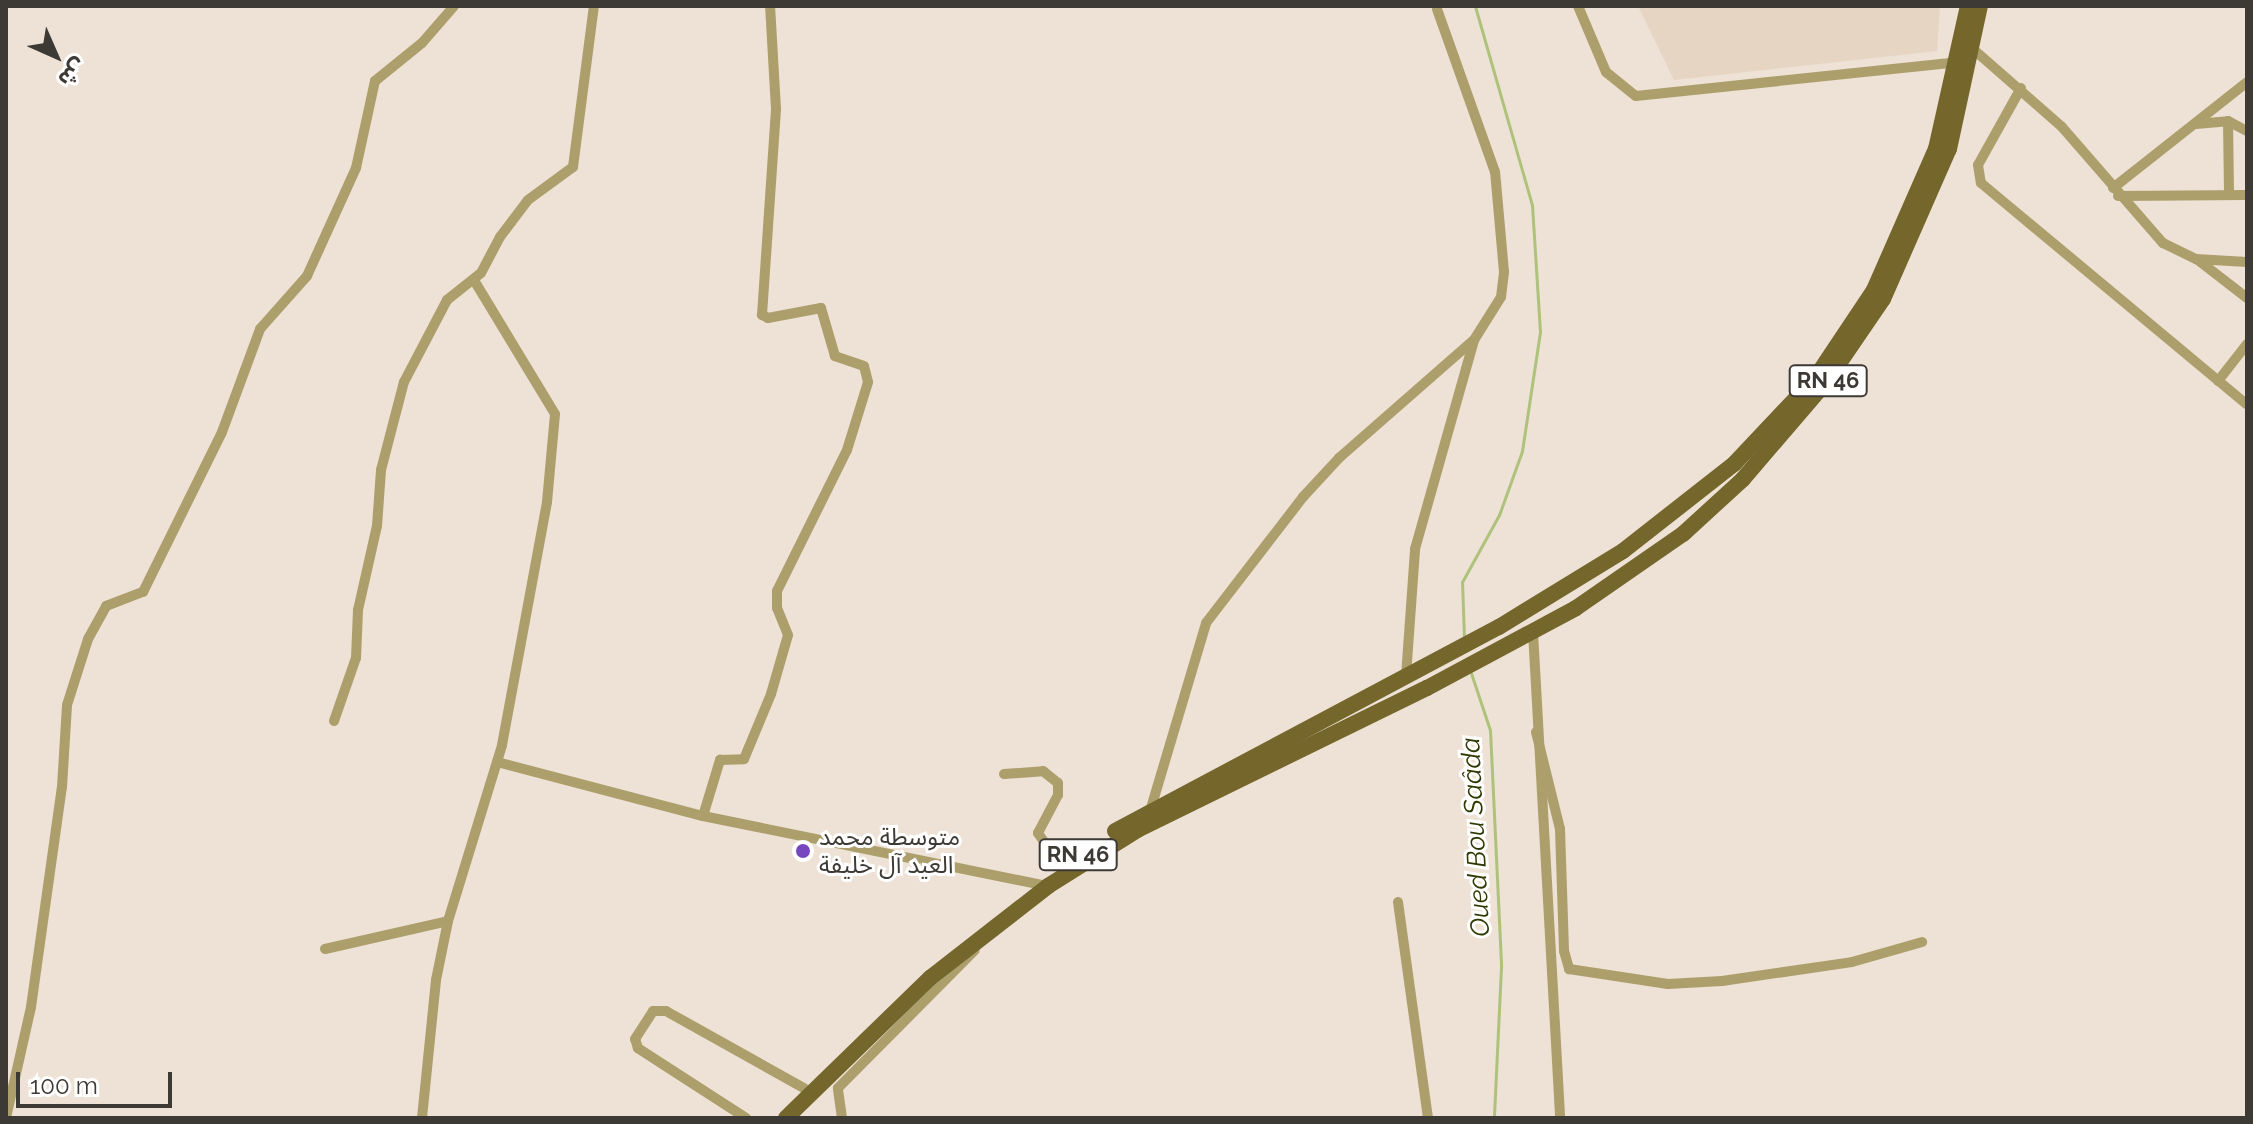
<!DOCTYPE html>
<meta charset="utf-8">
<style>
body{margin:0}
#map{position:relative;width:2253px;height:1124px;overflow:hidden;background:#ede2d5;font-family:Raleway,"Noto Sans Arabic",sans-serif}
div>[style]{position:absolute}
.built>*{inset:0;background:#e6d5c3}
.stream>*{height:3px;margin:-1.5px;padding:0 1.5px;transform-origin:1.5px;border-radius:1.5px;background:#aec27b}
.street>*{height:10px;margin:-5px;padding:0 5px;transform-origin:5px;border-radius:5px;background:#ad9f6c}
.primary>*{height:16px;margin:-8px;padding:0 8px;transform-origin:8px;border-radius:8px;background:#75662c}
.dots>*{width:22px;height:22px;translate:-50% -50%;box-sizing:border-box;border:4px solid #fff;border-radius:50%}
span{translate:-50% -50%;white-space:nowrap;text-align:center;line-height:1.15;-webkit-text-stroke:6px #fff;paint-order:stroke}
.shield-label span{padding:2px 6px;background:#fff;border:2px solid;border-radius:6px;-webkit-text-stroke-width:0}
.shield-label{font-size:22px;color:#3d3934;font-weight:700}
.poi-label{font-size:24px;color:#3d3934}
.left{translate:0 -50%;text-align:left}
.water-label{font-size:26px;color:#2e3902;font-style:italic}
.frame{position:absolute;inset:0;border:8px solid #3d3934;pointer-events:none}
.north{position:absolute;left:16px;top:16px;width:80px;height:80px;-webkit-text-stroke:6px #fff;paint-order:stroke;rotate:135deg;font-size:22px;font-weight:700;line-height:32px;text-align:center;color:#3d3934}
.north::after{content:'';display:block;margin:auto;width:28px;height:36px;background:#3d3934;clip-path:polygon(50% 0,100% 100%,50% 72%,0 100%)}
.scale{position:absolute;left:16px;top:1072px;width:156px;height:36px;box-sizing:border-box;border:4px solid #3d3934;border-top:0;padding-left:10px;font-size:24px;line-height:28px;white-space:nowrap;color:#3d3934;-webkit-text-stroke:6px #fff;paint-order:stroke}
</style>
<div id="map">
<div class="built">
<div style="clip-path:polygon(1638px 6px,1940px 6px,1937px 51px,1674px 80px)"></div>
</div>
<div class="stream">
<div style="left:1464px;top:638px;width:56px;rotate:-92deg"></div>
<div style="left:1462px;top:582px;width:77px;rotate:-61.1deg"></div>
<div style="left:1499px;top:515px;width:68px;rotate:-70.2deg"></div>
<div style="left:1522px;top:451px;width:120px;rotate:-81.4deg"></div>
<div style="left:1540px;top:332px;width:127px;rotate:-93.6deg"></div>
<div style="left:1532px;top:205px;width:207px;rotate:-106deg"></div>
<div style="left:1471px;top:673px;width:60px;rotate:71.6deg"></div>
<div style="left:1490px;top:730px;width:237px;rotate:87.3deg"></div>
<div style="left:1501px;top:967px;width:151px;rotate:92.7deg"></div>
</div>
<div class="street">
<div style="left:1578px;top:6px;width:72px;rotate:67deg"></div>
<div style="left:1606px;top:72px;width:38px;rotate:39deg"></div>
<div style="left:1636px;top:96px;width:323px;rotate:-6deg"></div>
<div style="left:1973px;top:49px;width:118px;rotate:41.2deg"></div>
<div style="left:2062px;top:127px;width:154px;rotate:49deg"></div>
<div style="left:2163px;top:243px;width:37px;rotate:26deg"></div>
<div style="left:2196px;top:259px;width:51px;rotate:3.4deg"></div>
<div style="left:2021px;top:88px;width:88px;rotate:119.2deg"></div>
<div style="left:1978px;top:165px;width:18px;rotate:81deg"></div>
<div style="left:1981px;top:183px;width:346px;rotate:39.8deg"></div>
<div style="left:2228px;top:121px;width:74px;rotate:89.2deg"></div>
<div style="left:2196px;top:124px;width:32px;rotate:-5deg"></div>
<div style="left:2228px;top:121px;width:21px;rotate:28deg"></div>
<div style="left:2113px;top:188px;width:171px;rotate:-38.3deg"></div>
<div style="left:2118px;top:196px;width:129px;rotate:-0.4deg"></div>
<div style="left:2198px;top:260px;width:62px;rotate:37.8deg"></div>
<div style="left:2218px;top:381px;width:47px;rotate:-51.9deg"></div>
<div style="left:1533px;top:632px;width:487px;rotate:86.8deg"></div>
<div style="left:1406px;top:676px;width:127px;rotate:-85.9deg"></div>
<div style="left:1415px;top:549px;width:217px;rotate:-74.2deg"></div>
<div style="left:334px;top:721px;width:67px;rotate:-70.8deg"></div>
<div style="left:356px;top:658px;width:48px;rotate:-87.6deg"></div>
<div style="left:358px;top:610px;width:86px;rotate:-77.3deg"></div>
<div style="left:377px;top:526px;width:56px;rotate:-85.9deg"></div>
<div style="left:381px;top:470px;width:91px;rotate:-75.4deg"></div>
<div style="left:404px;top:382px;width:93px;rotate:-62.3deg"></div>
<div style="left:447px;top:300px;width:43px;rotate:-38.5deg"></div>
<div style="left:481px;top:273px;width:41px;rotate:-62.2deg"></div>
<div style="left:500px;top:237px;width:46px;rotate:-52.9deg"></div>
<div style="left:528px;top:200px;width:56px;rotate:-36.3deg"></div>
<div style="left:573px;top:167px;width:162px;rotate:-82.6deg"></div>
<div style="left:1536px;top:732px;width:100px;rotate:76.1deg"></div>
<div style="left:1560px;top:829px;width:122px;rotate:88.1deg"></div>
<div style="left:1564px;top:951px;width:19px;rotate:74deg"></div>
<div style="left:1569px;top:969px;width:100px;rotate:8.6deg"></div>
<div style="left:1668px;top:984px;width:54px;rotate:-3.2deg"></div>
<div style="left:1722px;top:981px;width:131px;rotate:-8.3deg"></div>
<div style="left:1852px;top:962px;width:73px;rotate:-15.9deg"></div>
<div style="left:497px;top:762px;width:213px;rotate:14.7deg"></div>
<div style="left:703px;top:816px;width:352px;rotate:11.5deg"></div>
<div style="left:1004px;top:774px;width:39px;rotate:-4deg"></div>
<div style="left:1043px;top:771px;width:19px;rotate:39deg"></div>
<div style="left:1058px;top:783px;width:12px;rotate:90deg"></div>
<div style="left:1058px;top:795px;width:43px;rotate:117.8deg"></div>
<div style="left:1038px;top:833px;width:40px;rotate:56deg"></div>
<div style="left:1151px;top:808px;width:193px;rotate:-73.4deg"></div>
<div style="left:1206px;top:623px;width:159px;rotate:-52.4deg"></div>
<div style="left:1303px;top:497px;width:53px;rotate:-47.3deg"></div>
<div style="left:1339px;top:458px;width:179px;rotate:-41.2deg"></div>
<div style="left:1474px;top:340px;width:51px;rotate:-57.9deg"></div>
<div style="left:1501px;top:297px;width:25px;rotate:-83deg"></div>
<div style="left:1504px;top:272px;width:100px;rotate:-95.1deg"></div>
<div style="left:1495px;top:172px;width:173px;rotate:-109.6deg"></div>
<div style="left:703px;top:816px;width:59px;rotate:-73.1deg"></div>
<div style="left:720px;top:760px;width:24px;rotate:-2deg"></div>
<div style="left:744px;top:759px;width:70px;rotate:-67.4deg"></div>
<div style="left:771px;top:694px;width:61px;rotate:-73.9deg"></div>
<div style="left:788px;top:635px;width:29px;rotate:-112deg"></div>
<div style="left:777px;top:608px;width:17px;rotate:-90deg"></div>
<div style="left:777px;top:591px;width:157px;rotate:-63.6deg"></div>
<div style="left:847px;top:450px;width:71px;rotate:-72.8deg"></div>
<div style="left:868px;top:382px;width:16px;rotate:-104deg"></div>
<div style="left:864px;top:366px;width:31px;rotate:-161deg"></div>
<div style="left:835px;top:356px;width:50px;rotate:-106.3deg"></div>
<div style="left:821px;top:308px;width:54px;rotate:169.3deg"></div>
<div style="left:768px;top:318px;width:7px;rotate:-153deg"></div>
<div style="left:762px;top:315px;width:206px;rotate:-86.1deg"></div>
<div style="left:776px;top:109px;width:103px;rotate:-93.3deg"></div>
<div style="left:1398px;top:902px;width:218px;rotate:82.1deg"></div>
<div style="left:325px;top:949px;width:126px;rotate:-12.8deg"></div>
<div style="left:448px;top:921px;width:184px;rotate:-72.9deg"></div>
<div style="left:502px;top:745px;width:247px;rotate:-79.5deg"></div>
<div style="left:547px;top:502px;width:88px;rotate:-84.8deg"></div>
<div style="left:555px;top:414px;width:157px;rotate:-121.2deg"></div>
<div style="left:6px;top:1118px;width:114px;rotate:-77.3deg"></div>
<div style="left:31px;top:1007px;width:222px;rotate:-82deg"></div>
<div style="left:62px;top:787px;width:82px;rotate:-86.5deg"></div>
<div style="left:67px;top:705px;width:69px;rotate:-72.3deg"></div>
<div style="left:88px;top:639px;width:38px;rotate:-61deg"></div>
<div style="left:106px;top:606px;width:40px;rotate:-21deg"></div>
<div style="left:143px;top:592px;width:178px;rotate:-63.7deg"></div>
<div style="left:222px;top:432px;width:110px;rotate:-69.7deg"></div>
<div style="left:260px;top:329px;width:71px;rotate:-48.4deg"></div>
<div style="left:307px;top:276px;width:119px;rotate:-65.6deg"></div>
<div style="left:356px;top:168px;width:89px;rotate:-77.7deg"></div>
<div style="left:375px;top:81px;width:60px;rotate:-39deg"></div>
<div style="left:422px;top:43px;width:49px;rotate:-49.1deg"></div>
<div style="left:422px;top:1118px;width:139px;rotate:-84.2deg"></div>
<div style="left:436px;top:980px;width:60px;rotate:-78.5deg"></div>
<div style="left:746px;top:1118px;width:129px;rotate:-147.1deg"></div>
<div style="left:638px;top:1048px;width:9px;rotate:-108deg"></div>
<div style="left:635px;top:1039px;width:33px;rotate:-57deg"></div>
<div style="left:653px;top:1011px;width:13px"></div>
<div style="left:666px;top:1011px;width:158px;rotate:29.2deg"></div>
<div style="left:842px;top:1118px;width:30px;rotate:-98deg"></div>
<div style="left:838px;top:1088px;width:194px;rotate:-45.2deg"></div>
</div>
<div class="primary">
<div style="left:1115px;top:831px;width:435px;rotate:-28deg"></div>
<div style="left:1499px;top:627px;width:145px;rotate:-31.5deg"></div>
<div style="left:1623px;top:551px;width:141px;rotate:-38.1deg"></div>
<div style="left:1734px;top:464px;width:120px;rotate:-46.7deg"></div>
<div style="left:1816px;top:377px;width:105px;rotate:-56.3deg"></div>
<div style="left:1874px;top:290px;width:154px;rotate:-66.3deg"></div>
<div style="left:1936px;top:149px;width:147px;rotate:-77.4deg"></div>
<div style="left:786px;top:1118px;width:201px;rotate:-44.2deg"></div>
<div style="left:930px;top:978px;width:150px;rotate:-37.9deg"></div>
<div style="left:1048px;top:886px;width:107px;rotate:-32.1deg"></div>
<div style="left:1139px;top:829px;width:321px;rotate:-26.1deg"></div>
<div style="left:1427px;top:688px;width:169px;rotate:-28.2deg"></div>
<div style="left:1576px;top:608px;width:130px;rotate:-34.7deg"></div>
<div style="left:1683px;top:534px;width:81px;rotate:-42.5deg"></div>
<div style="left:1743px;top:479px;width:129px;rotate:-49.4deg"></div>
<div style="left:1827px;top:381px;width:99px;rotate:-55.7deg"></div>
<div style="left:1883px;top:299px;width:164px;rotate:-66.3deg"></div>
<div style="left:1949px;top:149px;width:146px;rotate:-77.8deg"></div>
</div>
<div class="dots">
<div style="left:803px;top:851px;background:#7747be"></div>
</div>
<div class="shield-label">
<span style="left:1828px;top:381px">RN 46</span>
<span style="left:1078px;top:855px">RN 46</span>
</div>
<div class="poi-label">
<span class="left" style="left:819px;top:851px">متوسطة محمد<br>العيد آل خليفة</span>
</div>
<div class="water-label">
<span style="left:1476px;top:837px;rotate:-93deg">Oued Bou Saâda</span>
</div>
<div class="frame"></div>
<div class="north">ش</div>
<div class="scale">100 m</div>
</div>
